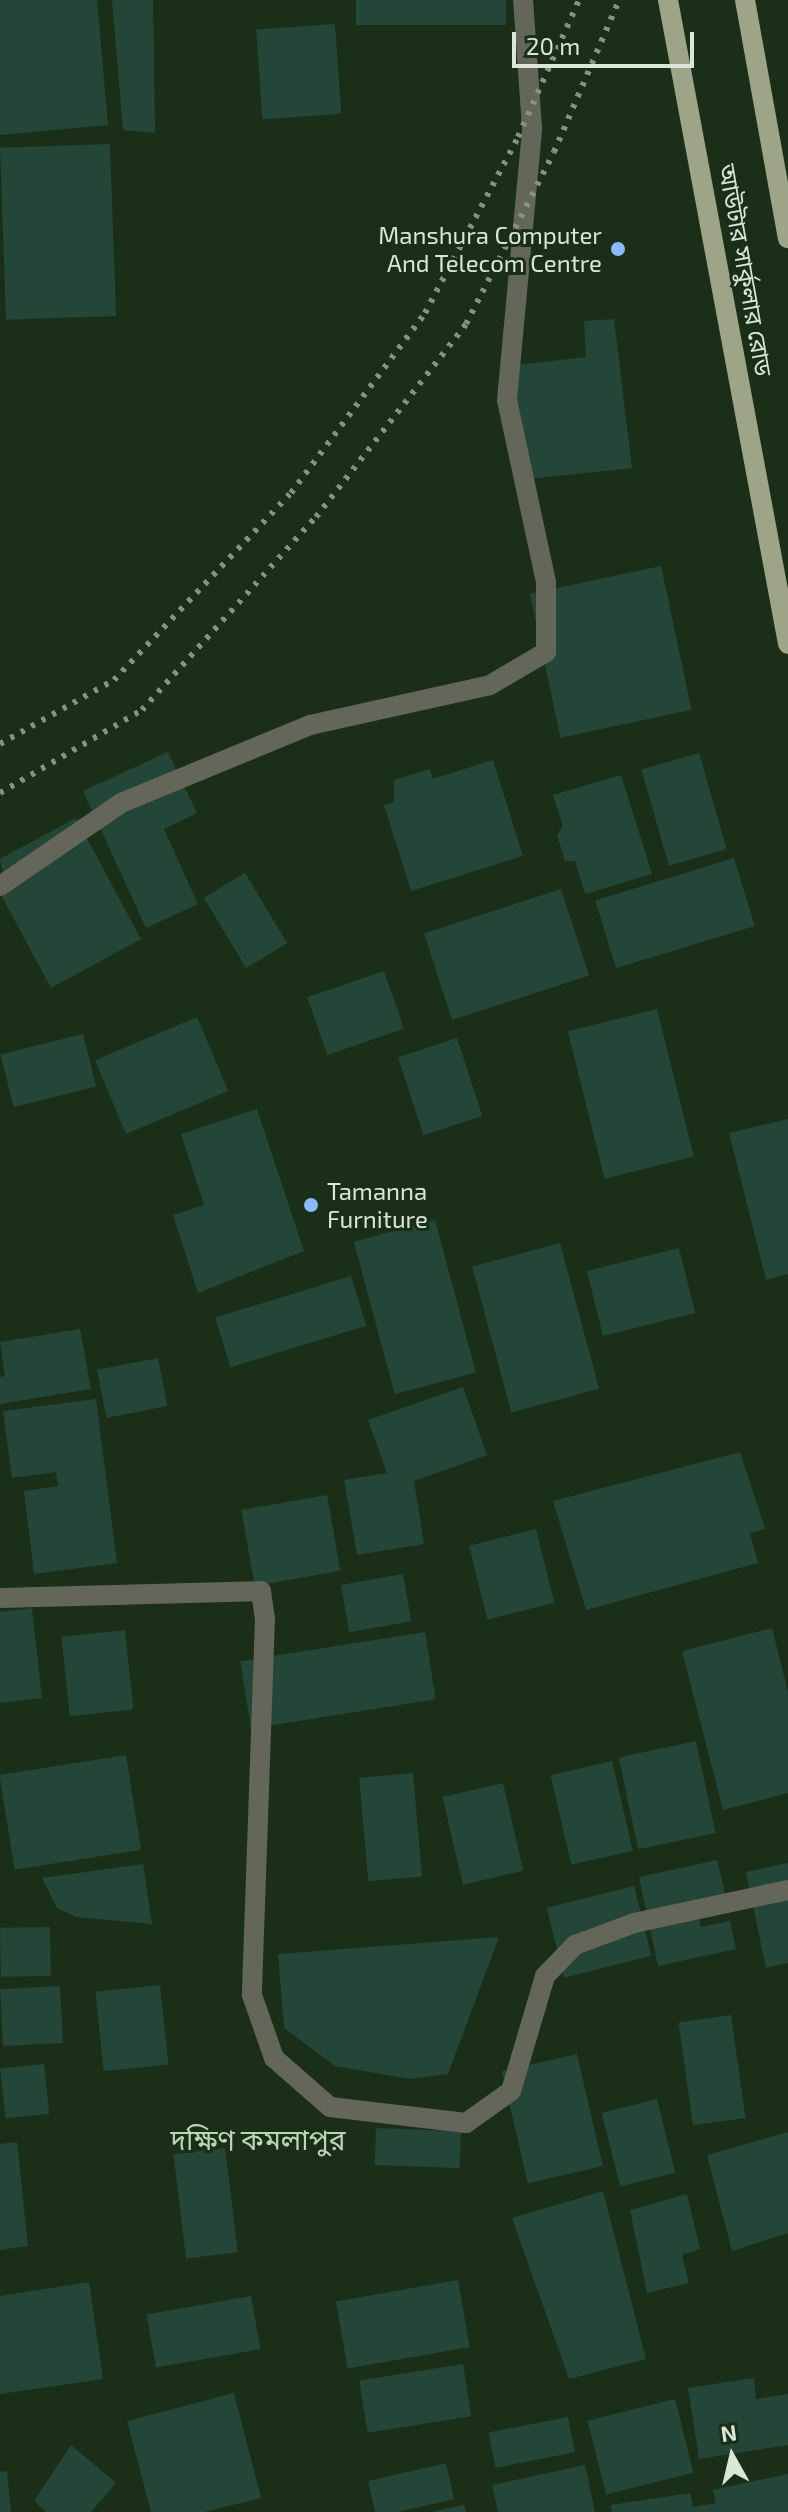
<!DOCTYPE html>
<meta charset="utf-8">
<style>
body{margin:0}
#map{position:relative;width:788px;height:2512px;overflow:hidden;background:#1b2e18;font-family:"Exo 2","Noto Sans Bengali",sans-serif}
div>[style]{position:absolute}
.building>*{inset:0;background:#244638;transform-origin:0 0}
.minor>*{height:20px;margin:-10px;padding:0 10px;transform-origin:10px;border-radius:10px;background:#636659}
.major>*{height:20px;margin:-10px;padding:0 10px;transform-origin:10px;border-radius:10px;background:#9da488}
.rail>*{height:6px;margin-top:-3px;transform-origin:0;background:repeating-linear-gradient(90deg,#839281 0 4px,transparent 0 12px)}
.dots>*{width:22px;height:22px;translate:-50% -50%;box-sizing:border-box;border:4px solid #1b2e18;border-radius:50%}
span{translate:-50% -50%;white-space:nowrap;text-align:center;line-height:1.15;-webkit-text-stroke:6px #1b2e18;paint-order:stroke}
.poi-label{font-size:24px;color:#d9e6d8}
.right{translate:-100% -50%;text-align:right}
.left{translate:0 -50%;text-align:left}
.street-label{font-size:24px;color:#d9e6d8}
.quarter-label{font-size:28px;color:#bcd5b9}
.north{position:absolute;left:692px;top:2416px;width:80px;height:80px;-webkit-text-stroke:6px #1b2e18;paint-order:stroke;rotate:352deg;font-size:22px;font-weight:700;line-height:32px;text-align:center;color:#d9e6d8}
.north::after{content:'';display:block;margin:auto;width:28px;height:36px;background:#d9e6d8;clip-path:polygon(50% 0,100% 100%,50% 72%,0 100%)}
.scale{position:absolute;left:512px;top:32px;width:182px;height:36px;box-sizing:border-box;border:4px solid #d9e6d8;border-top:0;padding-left:10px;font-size:24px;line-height:28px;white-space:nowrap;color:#d9e6d8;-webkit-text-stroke:6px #1b2e18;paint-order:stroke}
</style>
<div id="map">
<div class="building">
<div style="clip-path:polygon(0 0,97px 0,108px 125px,0 135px)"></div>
<div style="clip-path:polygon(112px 0,153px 0,155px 133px,123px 130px)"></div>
<div style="left:356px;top:0;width:150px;height:25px"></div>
<div style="left:335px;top:24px;width:90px;height:79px;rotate:86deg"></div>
<div style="left:110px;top:144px;width:172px;height:110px;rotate:88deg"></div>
<div style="clip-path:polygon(614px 319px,632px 468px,519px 480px,508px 366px,586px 357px,584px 321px)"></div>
<div style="left:661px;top:566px;width:147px;height:134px;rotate:78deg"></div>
<div style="clip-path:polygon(168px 752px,197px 813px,164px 829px,198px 904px,146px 928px,83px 791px)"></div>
<div style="left:699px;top:753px;width:100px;height:60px;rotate:74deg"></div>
<div style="clip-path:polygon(493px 760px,523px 856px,411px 891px,384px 805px,394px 802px,394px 780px,430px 769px,433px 779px)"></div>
<div style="clip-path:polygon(621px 775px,652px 874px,585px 894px,575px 861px,565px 861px,557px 835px,563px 826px,553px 795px)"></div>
<div style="clip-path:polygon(76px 818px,141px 939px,51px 988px,0 893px,5px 881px,0 859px)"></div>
<div style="left:734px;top:858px;width:71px;height:145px;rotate:73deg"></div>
<div style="left:245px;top:873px;width:82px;height:48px;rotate:59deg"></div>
<div style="left:561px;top:889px;width:91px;height:144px;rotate:72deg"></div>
<div style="left:384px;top:971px;width:61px;height:81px;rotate:71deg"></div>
<div style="left:657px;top:1009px;width:152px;height:92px;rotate:76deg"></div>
<div style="left:197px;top:1017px;width:80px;height:111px;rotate:67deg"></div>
<div style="left:83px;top:1034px;width:54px;height:85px;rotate:76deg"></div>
<div style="left:457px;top:1038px;width:82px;height:62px;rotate:72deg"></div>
<div style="clip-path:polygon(257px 1109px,304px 1251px,198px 1293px,173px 1215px,204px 1205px,181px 1134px)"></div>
<div style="clip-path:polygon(788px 1119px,788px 1274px,766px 1280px,729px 1133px)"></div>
<div style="left:435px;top:1220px;width:158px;height:84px;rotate:75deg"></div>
<div style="left:560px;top:1243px;width:151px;height:91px;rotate:75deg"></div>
<div style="left:679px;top:1248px;width:67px;height:95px;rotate:76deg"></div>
<div style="left:351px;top:1276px;width:52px;height:142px;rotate:73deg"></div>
<div style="clip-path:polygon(80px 1329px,91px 1389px,0 1404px,0 1377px,5px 1376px,0 1342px)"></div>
<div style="left:158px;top:1358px;width:49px;height:62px;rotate:79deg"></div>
<div style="clip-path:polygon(463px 1387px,487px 1455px,414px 1481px,424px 1544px,357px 1555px,344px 1480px,387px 1473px,368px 1420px)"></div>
<div style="clip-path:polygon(96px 1399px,117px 1563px,34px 1574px,24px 1491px,58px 1486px,56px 1472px,12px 1478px,3px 1411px)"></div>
<div style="clip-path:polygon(740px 1452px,765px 1529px,750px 1533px,758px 1563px,586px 1610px,553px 1501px)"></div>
<div style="left:327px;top:1495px;width:77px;height:87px;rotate:80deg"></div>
<div style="left:536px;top:1529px;width:76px;height:69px;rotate:76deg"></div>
<div style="left:403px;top:1574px;width:48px;height:63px;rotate:80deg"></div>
<div style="clip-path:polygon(32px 1608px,42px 1698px,0 1703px,0 1612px)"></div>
<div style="clip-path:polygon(772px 1628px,788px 1692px,788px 1793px,723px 1810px,682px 1651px)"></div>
<div style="left:125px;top:1630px;width:80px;height:64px;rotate:84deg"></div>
<div style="left:425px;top:1632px;width:68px;height:187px;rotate:81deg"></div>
<div style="left:696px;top:1741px;width:94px;height:79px;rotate:78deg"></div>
<div style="left:126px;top:1755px;width:96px;height:128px;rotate:81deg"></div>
<div style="left:612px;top:1761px;width:92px;height:63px;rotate:77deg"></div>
<div style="left:413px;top:1773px;width:104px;height:54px;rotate:85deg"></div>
<div style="left:503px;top:1783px;width:90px;height:62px;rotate:77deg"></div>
<div style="clip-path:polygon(717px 1860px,727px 1901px,696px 1908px,701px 1927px,730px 1921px,736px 1949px,658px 1966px,639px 1877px)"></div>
<div style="clip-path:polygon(788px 1863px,788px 1963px,766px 1968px,746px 1872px)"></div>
<div style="clip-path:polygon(143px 1864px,152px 1924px,76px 1917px,57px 1908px,42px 1878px)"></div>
<div style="left:634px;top:1886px;width:72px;height:90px;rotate:76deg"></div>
<div style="left:50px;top:1927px;width:49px;height:50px;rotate:89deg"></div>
<div style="clip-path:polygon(499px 1937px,448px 2074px,410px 2079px,335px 2066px,284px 2028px,278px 1954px)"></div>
<div style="left:160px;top:1985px;width:80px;height:65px;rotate:84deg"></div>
<div style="left:60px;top:1986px;width:57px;height:60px;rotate:87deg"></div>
<div style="left:731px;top:2015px;width:104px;height:53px;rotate:82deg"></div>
<div style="left:577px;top:2054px;width:115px;height:77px;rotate:77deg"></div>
<div style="left:44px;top:2064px;width:50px;height:44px;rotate:84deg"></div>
<div style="left:657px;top:2099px;width:76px;height:57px;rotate:76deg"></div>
<div style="left:376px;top:2128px;width:85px;height:37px;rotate:2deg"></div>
<div style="clip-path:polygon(788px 2132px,788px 2233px,732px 2251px,707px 2155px)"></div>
<div style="clip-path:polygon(17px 2142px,28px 2246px,0 2250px,0 2144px)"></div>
<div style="left:225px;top:2148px;width:105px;height:52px;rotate:83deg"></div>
<div style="clip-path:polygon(603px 2191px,646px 2359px,569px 2379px,512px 2218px)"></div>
<div style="clip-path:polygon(687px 2194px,700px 2249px,682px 2255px,689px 2283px,647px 2293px,630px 2210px)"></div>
<div style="left:458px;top:2280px;width:68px;height:124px;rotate:80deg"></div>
<div style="clip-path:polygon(89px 2282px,103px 2379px,0 2394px,0 2296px)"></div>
<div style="left:251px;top:2296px;width:54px;height:106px;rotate:80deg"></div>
<div style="left:463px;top:2364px;width:53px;height:105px;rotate:81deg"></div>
<div style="clip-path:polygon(754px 2378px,756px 2399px,788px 2394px,788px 2445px,699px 2459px,688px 2388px)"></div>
<div style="clip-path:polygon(234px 2393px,261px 2498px,204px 2512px,151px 2512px,127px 2421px)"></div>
<div style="left:675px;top:2399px;width:76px;height:90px;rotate:76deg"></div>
<div style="left:568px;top:2417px;width:36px;height:81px;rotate:79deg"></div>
<div style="clip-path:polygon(71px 2445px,116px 2483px,91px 2512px,46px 2512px,34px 2501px)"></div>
<div style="left:446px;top:2463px;width:37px;height:80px;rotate:77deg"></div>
<div style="clip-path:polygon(585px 2465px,595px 2512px,498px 2512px,492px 2485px)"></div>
<div style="clip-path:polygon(7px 2471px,11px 2512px,0 2512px,0 2472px)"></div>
<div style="clip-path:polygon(788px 2474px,788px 2512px,612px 2512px,611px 2505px,690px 2493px,693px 2507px,716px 2503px,713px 2490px)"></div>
<div style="clip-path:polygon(464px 2505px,466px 2512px,435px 2512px,435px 2511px)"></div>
</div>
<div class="minor">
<div style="left:0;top:886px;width:147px;rotate:-34.4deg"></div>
<div style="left:121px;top:803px;width:204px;rotate:-22.4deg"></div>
<div style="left:310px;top:725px;width:184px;rotate:-12.5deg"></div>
<div style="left:490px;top:685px;width:65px;rotate:-30.5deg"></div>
<div style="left:546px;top:652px;width:70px;rotate:-90deg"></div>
<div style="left:546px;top:582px;width:186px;rotate:-102.1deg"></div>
<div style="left:507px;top:400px;width:273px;rotate:-84.7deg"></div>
<div style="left:532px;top:128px;width:128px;rotate:-94deg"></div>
<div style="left:0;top:1598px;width:261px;rotate:-1.5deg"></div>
<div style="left:261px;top:1591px;width:27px;rotate:82deg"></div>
<div style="left:265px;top:1618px;width:377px;rotate:92deg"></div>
<div style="left:252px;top:1995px;width:67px;rotate:70.8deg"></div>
<div style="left:274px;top:2058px;width:74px;rotate:41.2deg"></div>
<div style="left:330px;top:2107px;width:137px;rotate:6.7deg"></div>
<div style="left:466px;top:2123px;width:55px;rotate:-35.4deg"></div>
<div style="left:511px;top:2091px;width:120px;rotate:-73.5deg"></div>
<div style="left:545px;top:1976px;width:43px;rotate:-45.9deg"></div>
<div style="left:575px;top:1945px;width:63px;rotate:-20.4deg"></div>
<div style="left:634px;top:1923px;width:157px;rotate:-12.1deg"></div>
</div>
<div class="major">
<div style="left:668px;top:0;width:655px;rotate:79.44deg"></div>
<div style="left:745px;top:0;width:242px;rotate:79.8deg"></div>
</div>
<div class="rail">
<div style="left:0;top:744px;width:131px;rotate:-29.3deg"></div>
<div style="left:114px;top:680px;width:257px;rotate:-46.6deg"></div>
<div style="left:291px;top:493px;width:224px;rotate:-53.3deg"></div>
<div style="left:425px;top:313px;width:199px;rotate:-62.1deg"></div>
<div style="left:518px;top:137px;width:150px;rotate:-66deg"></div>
<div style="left:0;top:793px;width:164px;rotate:-30.3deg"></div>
<div style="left:142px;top:710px;width:260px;rotate:-48deg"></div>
<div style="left:316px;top:517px;width:244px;rotate:-52.1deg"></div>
<div style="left:466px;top:324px;width:193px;rotate:-62.9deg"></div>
<div style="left:554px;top:152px;width:165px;rotate:-66.8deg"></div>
</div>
<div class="dots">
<div style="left:618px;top:249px;background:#89bafc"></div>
<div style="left:311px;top:1205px;background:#89bafc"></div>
</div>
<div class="poi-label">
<span class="right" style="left:602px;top:249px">Manshura Computer<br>And Telecom Centre</span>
<span class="left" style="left:327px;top:1205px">Tamanna<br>Furniture</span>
</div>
<div class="street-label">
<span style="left:746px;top:270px;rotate:80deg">আউটার সার্কুলার রোড</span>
</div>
<div class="quarter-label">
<span style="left:258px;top:2139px">দক্ষিণ কমলাপুর</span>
</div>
<div class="north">N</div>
<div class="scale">20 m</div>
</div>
